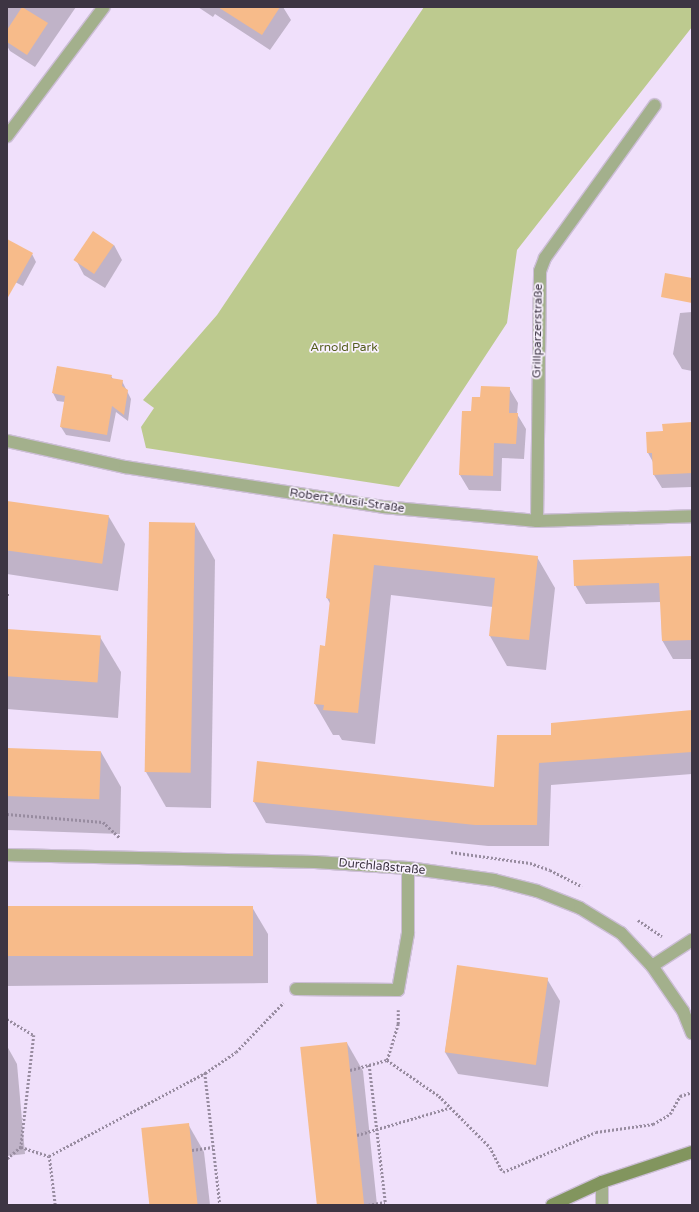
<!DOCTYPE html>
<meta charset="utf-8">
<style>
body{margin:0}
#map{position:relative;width:699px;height:1212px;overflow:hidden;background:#f0e0fb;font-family:"Varela Round",sans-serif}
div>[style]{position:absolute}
.green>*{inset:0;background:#bdca8f}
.shadow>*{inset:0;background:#0003}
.building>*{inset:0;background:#f7bb8a;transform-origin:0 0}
.path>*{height:2.5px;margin-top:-1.25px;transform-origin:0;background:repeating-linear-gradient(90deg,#988ca0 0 2px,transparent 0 4px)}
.roads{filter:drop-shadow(1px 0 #ccbed6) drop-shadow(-1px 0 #ccbed6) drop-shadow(0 1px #ccbed6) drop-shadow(0 -1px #ccbed6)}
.lane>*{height:12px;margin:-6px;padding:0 6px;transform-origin:6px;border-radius:6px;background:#a3b08c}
.street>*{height:12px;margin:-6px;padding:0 6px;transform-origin:6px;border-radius:6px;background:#a3b08c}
.secondary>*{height:12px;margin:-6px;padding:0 6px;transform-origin:6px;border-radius:6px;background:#82955e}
span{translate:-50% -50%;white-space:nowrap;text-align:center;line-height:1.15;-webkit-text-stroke:3.5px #f9f1ff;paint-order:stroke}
.street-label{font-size:12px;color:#3d3543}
.park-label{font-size:12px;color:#545e1e}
.frame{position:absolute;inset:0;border:8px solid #3d3543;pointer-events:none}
</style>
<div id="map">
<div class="green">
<div style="clip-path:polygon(424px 7px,692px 7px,692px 27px,517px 250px,507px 323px,399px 487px,146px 448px,141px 427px,154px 408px,143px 400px,217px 315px)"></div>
</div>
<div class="shadow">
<div style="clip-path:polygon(7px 7px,76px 7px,35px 67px,10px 51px,7px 46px)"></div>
<div style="clip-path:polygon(198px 7px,283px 7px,291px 20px,270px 50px,215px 14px,213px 17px)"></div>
<div style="clip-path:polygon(7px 240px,32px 254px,36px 262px,23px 286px,7px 278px)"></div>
<div style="clip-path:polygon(114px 245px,122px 260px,105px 288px,84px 275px,76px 260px)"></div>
<div style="clip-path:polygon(692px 312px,692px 371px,682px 369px,673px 354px,680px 313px)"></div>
<div style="clip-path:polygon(57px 367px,111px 376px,113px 379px,122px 381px,131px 399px,128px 421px,116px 412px,110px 442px,66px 435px,61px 427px,65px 402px,57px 401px,53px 393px)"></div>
<div style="clip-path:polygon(509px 388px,518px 403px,517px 414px,526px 429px,524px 459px,502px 458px,501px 491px,469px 490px,460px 475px,463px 412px,472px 412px,481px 398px)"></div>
<div style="clip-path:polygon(692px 423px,692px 487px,662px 488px,654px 475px,653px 462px,648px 453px,647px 433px,664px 432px)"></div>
<div style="clip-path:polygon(7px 502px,109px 517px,125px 544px,118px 591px,7px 574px)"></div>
<div style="clip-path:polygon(195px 524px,215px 560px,211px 808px,166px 807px,146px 772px)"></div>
<div style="clip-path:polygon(334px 535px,537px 557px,555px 588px,546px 670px,507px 666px,490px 636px,493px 607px,391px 595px,375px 744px,342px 740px,339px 735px,333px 735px,315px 704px,321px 647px,326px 647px,331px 605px,327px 598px)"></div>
<div style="clip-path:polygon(692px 557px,692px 659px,673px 659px,662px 640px,661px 602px,586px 604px,575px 585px)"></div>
<div style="clip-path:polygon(7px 630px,100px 637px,121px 672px,118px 718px,7px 709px)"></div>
<div style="clip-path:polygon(692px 711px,692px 774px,551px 785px,549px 846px,488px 846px,266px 823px,254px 802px,495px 788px,552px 736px)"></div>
<div style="clip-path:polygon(7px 749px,101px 752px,121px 787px,120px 834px,7px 830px)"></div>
<div style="clip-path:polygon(252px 907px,268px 934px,268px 983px,7px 986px,7px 910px)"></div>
<div style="clip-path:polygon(458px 966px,547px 979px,560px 1001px,548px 1087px,458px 1074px,445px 1052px)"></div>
<div style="clip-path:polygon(347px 1043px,363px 1071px,377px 1205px,318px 1205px)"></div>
<div style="clip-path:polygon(7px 1046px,17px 1064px,25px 1154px,7px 1156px)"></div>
<div style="clip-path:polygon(188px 1124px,204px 1152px,210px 1205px,150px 1205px)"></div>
</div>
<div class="building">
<div style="clip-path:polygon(22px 7px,48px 23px,27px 55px,7px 42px,7px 30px)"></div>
<div style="clip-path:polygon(218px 7px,280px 7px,262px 35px)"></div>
<div style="left:93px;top:231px;width:25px;height:35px;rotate:34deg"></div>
<div style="clip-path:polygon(7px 239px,33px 253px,7px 299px)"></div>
<div style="clip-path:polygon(665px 273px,692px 278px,692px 303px,661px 297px)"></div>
<div style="clip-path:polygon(57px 366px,112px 375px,111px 378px,123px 380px,122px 386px,128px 390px,124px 415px,112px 406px,107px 435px,60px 427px,65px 396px,52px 393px)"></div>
<div style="clip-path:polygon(481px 386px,510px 387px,509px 413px,518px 413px,516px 444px,494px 443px,493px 476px,459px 475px,462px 411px,471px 411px,472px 397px,480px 397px)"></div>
<div style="clip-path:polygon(692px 422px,692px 473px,653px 475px,652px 453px,647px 453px,646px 432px,663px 431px,662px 424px)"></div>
<div style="left:7px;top:501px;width:103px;height:49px;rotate:8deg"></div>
<div style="left:149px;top:522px;width:46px;height:250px;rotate:1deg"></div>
<div style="clip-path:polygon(333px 534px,538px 556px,529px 640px,489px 636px,495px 578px,374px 565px,358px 713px,323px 710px,324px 705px,314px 704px,320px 645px,325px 646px,330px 599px,326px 598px)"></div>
<div style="clip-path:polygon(692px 556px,692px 640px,662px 641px,659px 583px,574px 586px,573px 560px)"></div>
<div style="left:7px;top:629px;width:94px;height:47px;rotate:4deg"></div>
<div style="clip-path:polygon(692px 710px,692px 752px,539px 763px,537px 825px,475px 825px,253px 802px,257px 761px,494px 787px,497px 735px,551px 735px,551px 723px)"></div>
<div style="left:7px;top:748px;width:94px;height:48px;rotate:2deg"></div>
<div style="left:253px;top:906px;width:50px;height:246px;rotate:90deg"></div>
<div style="left:457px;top:965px;width:92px;height:88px;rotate:8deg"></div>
<div style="left:347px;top:1042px;width:164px;height:47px;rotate:84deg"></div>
<div style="left:189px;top:1123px;width:82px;height:48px;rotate:84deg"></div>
</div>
<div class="path">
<div style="left:7px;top:595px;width:2px"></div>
<div style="left:7px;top:814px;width:96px;rotate:4.8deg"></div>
<div style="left:103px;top:822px;width:23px;rotate:43deg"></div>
<div style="left:451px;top:852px;width:80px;rotate:7.9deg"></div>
<div style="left:530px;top:863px;width:21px;rotate:19deg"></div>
<div style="left:550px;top:870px;width:36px;rotate:27deg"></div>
<div style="left:638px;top:920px;width:29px;rotate:34deg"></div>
<div style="left:7px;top:1019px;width:31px;rotate:31deg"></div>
<div style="left:34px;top:1035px;width:113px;rotate:96.6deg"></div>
<div style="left:21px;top:1147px;width:18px;rotate:139deg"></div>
<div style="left:387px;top:1060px;width:63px;rotate:34.7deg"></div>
<div style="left:439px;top:1096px;width:72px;rotate:45deg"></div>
<div style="left:490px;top:1147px;width:28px;rotate:63deg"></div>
<div style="left:503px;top:1172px;width:101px;rotate:-23.3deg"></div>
<div style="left:596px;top:1132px;width:58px;rotate:-8deg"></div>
<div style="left:653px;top:1124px;width:20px;rotate:-30deg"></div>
<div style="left:670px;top:1114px;width:21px;rotate:-61deg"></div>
<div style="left:680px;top:1096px;width:13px;rotate:-18deg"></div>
<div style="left:387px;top:1060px;width:38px;rotate:-73deg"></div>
<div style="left:398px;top:1024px;width:14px;rotate:-90deg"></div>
<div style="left:350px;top:1070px;width:20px;rotate:-15deg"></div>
<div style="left:205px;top:1073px;width:133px;rotate:83.5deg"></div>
<div style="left:357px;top:1135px;width:96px;rotate:-16.4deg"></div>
<div style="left:21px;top:1147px;width:29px;rotate:18deg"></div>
<div style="left:192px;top:1150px;width:21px;rotate:-8deg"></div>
<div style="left:55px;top:1205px;width:49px;rotate:-97deg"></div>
<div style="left:49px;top:1156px;width:177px;rotate:-28deg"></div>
<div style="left:205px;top:1073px;width:37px;rotate:-34deg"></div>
<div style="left:236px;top:1052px;width:68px;rotate:-46.2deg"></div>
<div style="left:368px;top:1205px;width:17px;rotate:-10deg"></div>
<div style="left:385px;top:1202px;width:138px;rotate:-96.7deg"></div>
<div style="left:369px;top:1065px;width:19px;rotate:-16deg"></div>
</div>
<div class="roads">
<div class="lane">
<div style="left:296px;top:989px;width:102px;rotate:0.6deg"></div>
<div style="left:398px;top:990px;width:58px;rotate:-80deg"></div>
<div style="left:408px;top:933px;width:65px;rotate:-90deg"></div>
</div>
<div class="street">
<div style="left:7px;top:136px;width:161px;rotate:-53.1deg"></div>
<div style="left:7px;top:441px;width:121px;rotate:12.4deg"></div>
<div style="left:125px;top:467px;width:261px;rotate:8.8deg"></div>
<div style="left:383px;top:507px;width:155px;rotate:5.2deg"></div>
<div style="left:537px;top:521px;width:155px;rotate:-1.8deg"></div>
<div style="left:537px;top:521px;width:250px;rotate:-89.3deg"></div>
<div style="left:540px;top:271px;width:14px;rotate:-69deg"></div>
<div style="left:545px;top:258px;width:188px;rotate:-54.3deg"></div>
<div style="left:7px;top:855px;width:308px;rotate:1.3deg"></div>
<div style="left:315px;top:862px;width:93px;rotate:3.7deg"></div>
<div style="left:408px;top:868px;width:87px;rotate:7.9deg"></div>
<div style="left:494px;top:880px;width:44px;rotate:14.3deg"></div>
<div style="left:537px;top:891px;width:46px;rotate:21.6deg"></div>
<div style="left:580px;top:908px;width:48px;rotate:31.4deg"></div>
<div style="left:621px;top:933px;width:45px;rotate:46.8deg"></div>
<div style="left:652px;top:966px;width:55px;rotate:55.4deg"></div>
<div style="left:683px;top:1011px;width:24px;rotate:68deg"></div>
<div style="left:652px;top:966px;width:48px;rotate:-33deg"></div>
<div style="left:602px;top:1205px;width:23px;rotate:-90deg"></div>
</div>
<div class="secondary">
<div style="left:552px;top:1205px;width:55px;rotate:-24.7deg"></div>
<div style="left:602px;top:1182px;width:95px;rotate:-18.4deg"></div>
</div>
</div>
<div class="street-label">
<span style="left:538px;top:331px;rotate:-89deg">Grillparzerstraße</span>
<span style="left:347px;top:501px;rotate:8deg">Robert-Musil-Straße</span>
<span style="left:382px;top:867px;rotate:5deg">Durchlaßstraße</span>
</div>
<div class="park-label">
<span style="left:344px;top:348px">Arnold Park</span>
</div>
<div class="frame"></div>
</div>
